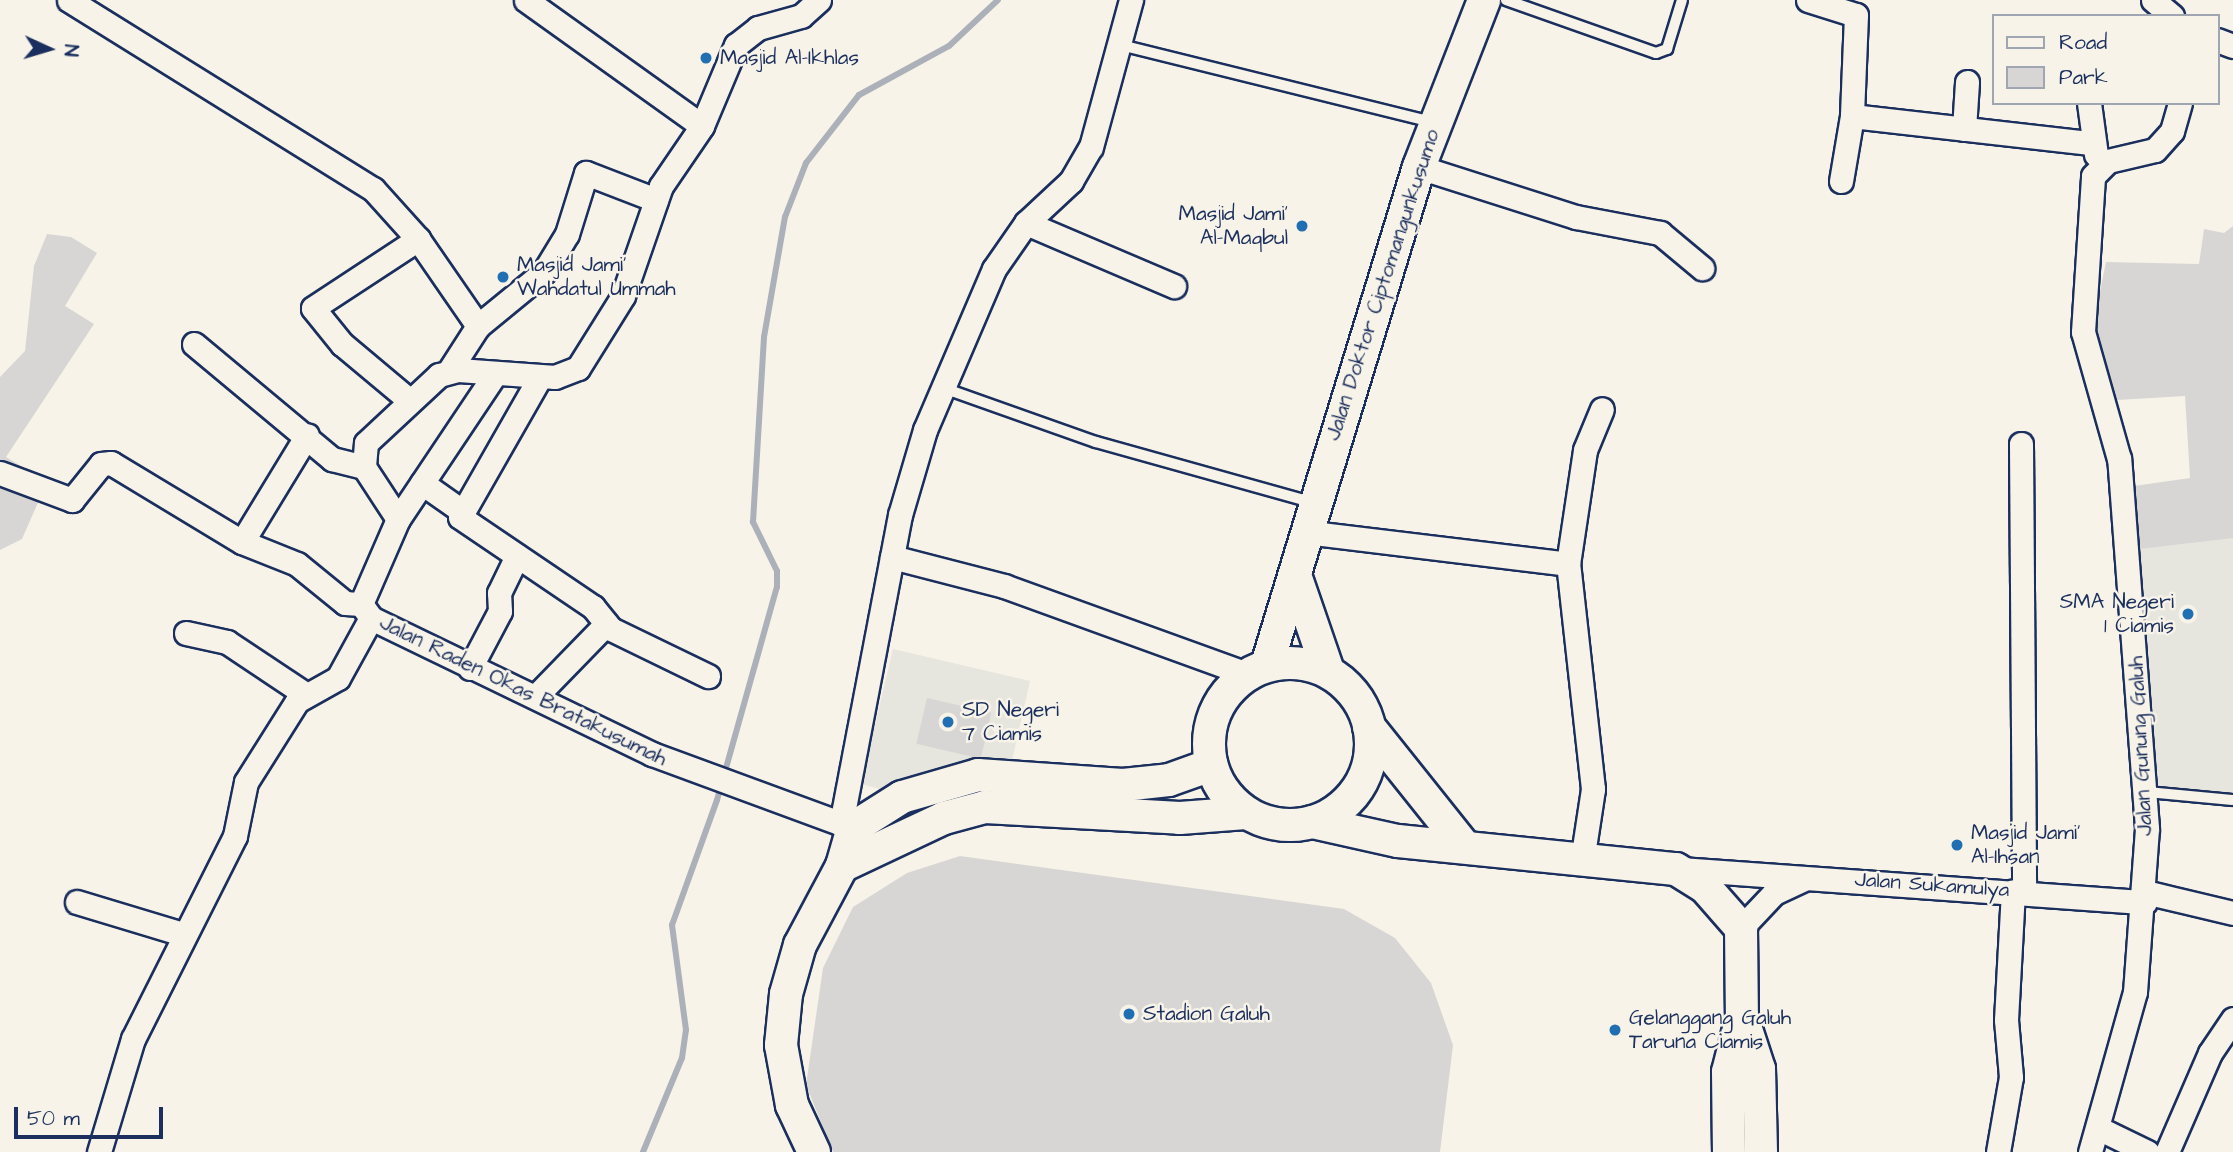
<!DOCTYPE html>
<style>
body{margin:0}
#map{position:relative;width:2233px;height:1152px;overflow:hidden;background:#f7f3e8;font-family:"Architects Daughter",sans-serif}
div>[style]{position:absolute}
.built>*{inset:0;background:#e6e5de}
.green>*{inset:0;background:#d7d6d4;transform-origin:0 0}
.stream>*{height:6px;margin:-3px;padding:0 3px;transform-origin:3px;border-radius:3px;background:#acb0b9}
.roads{filter:drop-shadow(2px 0 #1b2f5e) drop-shadow(-2px 0 #1b2f5e) drop-shadow(0 2px #1b2f5e) drop-shadow(0 -2px #1b2f5e)}
.lane>*{height:10px;margin:-5px;padding:0 5px;transform-origin:5px;border-radius:5px;background:#f7f3e8}
.street>*{height:23px;margin:-11.5px;padding:0 11.5px;transform-origin:11.5px;border-radius:11.5px;background:#f7f3e8}
.secondary>*{height:32px;margin:-16px;padding:0 16px;transform-origin:16px;border-radius:16px;background:#f7f3e8}
.secondary>.ring{margin:-16px;padding:0;box-sizing:content-box;background:none;border:32px solid #f7f3e8;border-radius:50%}
.dots>*{width:19px;height:19px;translate:-50% -50%;box-sizing:border-box;border:4px solid #f7f3e8;border-radius:50%}
span{translate:-50% -50%;white-space:nowrap;text-align:center;line-height:1.15;-webkit-text-stroke:5px #f7f3e8;paint-order:stroke}
.poi-label{font-size:21px;color:#1b2f5e}
.left{translate:0 -50%;text-align:left}
.right{translate:-100% -50%;text-align:right}
.street-label{font-size:21px;color:#1b2f5e}
.legend{position:absolute;left:1992px;top:14px;width:228px;height:91px;box-sizing:border-box;background:#f7f3e8;border:2px solid #9fa5b1;margin:0;padding:9px 12px;list-style:none;font-size:21px;color:#1b2f5e}
.legend li{display:flex;align-items:center;gap:14px;height:35px}
.legend b{width:35px;border:2px solid #9fa5b1}
.north{position:absolute;left:14px;top:14px;width:70px;height:70px;-webkit-text-stroke:5px #f7f3e8;paint-order:stroke;rotate:94deg;font-size:19px;font-weight:700;line-height:28px;text-align:center;color:#1b2f5e}
.north::after{content:'';display:block;margin:auto;width:24px;height:32px;background:#1b2f5e;clip-path:polygon(50% 0,100% 100%,50% 72%,0 100%)}
.scale{position:absolute;left:14px;top:1107px;width:149px;height:32px;box-sizing:border-box;border:4px solid #1b2f5e;border-top:0;padding-left:9px;font-size:21px;line-height:24px;white-space:nowrap;color:#1b2f5e;-webkit-text-stroke:5px #f7f3e8;paint-order:stroke}
</style>
<div id="map">
<div class="built">
<div style="clip-path:polygon(2212px 538px,2233px 538px,2233px 797px,2155px 785px,2139px 549px)"></div>
<div style="clip-path:polygon(893px 649px,1030px 681px,1011px 765px,895px 793px,861px 784px)"></div>
</div>
<div class="green">
<div style="clip-path:polygon(2233px 226px,2233px 538px,2139px 549px,2134px 486px,2190px 478px,2185px 396px,2117px 400px,2093px 326px,2106px 262px,2199px 264px,2204px 229px,2224px 233px)"></div>
<div style="clip-path:polygon(47px 234px,71px 237px,97px 253px,65px 306px,94px 324px,6px 457px,47px 482px,22px 539px,0 550px,0 377px,25px 351px,34px 266px)"></div>
<div style="left:927px;top:698px;width:66px;height:47px;rotate:13deg"></div>
<div style="clip-path:polygon(960px 856px,1344px 909px,1395px 938px,1431px 983px,1453px 1045px,1440px 1152px,833px 1152px,806px 1085px,823px 968px,853px 907px,907px 873px)"></div>
</div>
<div class="stream">
<div style="left:643px;top:1152px;width:102px;rotate:-67.5deg"></div>
<div style="left:682px;top:1058px;width:28px;rotate:-82deg"></div>
<div style="left:686px;top:1030px;width:106px;rotate:-97.6deg"></div>
<div style="left:672px;top:925px;width:133px;rotate:-70.2deg"></div>
<div style="left:717px;top:800px;width:221px;rotate:-74.3deg"></div>
<div style="left:777px;top:587px;width:16px;rotate:-90deg"></div>
<div style="left:777px;top:571px;width:55px;rotate:-116.1deg"></div>
<div style="left:753px;top:522px;width:185px;rotate:-86.6deg"></div>
<div style="left:764px;top:337px;width:122px;rotate:-80.1deg"></div>
<div style="left:785px;top:217px;width:58px;rotate:-68.7deg"></div>
<div style="left:806px;top:163px;width:86px;rotate:-52.1deg"></div>
<div style="left:859px;top:95px;width:102px;rotate:-28.6deg"></div>
<div style="left:949px;top:46px;width:67px;rotate:-43.2deg"></div>
</div>
<div class="roads">
<div class="lane">
<div style="left:1506px;top:0;width:159px;rotate:19.5deg"></div>
<div style="left:1656px;top:53px;width:12px;rotate:-20deg"></div>
<div style="left:1667px;top:49px;width:51px;rotate:-73deg"></div>
<div style="left:1121px;top:45px;width:320px;rotate:13.9deg"></div>
<div style="left:946px;top:389px;width:159px;rotate:19.5deg"></div>
<div style="left:1096px;top:442px;width:226px;rotate:15.6deg"></div>
<div style="left:2147px;top:792px;width:86px;rotate:5.3deg"></div>
</div>
<div class="street">
<div style="left:69px;top:0;width:358px;rotate:31.9deg"></div>
<div style="left:373px;top:189px;width:67px;rotate:48deg"></div>
<div style="left:418px;top:239px;width:106px;rotate:55.4deg"></div>
<div style="left:478px;top:326px;width:54px;rotate:122.8deg"></div>
<div style="left:526px;top:0;width:216px;rotate:35.6deg"></div>
<div style="left:819px;top:0;width:24px;rotate:138deg"></div>
<div style="left:801px;top:16px;width:45px;rotate:164.4deg"></div>
<div style="left:758px;top:28px;width:28px;rotate:142deg"></div>
<div style="left:736px;top:45px;width:88px;rotate:112.8deg"></div>
<div style="left:702px;top:126px;width:73px;rotate:124.3deg"></div>
<div style="left:661px;top:186px;width:116px;rotate:109.1deg"></div>
<div style="left:623px;top:296px;width:85px;rotate:122deg"></div>
<div style="left:578px;top:368px;width:25px;rotate:159deg"></div>
<div style="left:555px;top:377px;width:97px;rotate:-175.9deg"></div>
<div style="left:458px;top:370px;width:20px;rotate:165deg"></div>
<div style="left:439px;top:375px;width:100px;rotate:137deg"></div>
<div style="left:366px;top:443px;width:24px;rotate:95deg"></div>
<div style="left:364px;top:467px;width:62px;rotate:56.8deg"></div>
<div style="left:398px;top:519px;width:93px;rotate:113.5deg"></div>
<div style="left:361px;top:604px;width:17px;rotate:54deg"></div>
<div style="left:371px;top:618px;width:312px;rotate:25.8deg"></div>
<div style="left:652px;top:754px;width:214px;rotate:20.2deg"></div>
<div style="left:1808px;top:0;width:50px;rotate:17.4deg"></div>
<div style="left:1856px;top:15px;width:101px;rotate:92.3deg"></div>
<div style="left:1852px;top:116px;width:66px;rotate:99.6deg"></div>
<div style="left:2153px;top:0;width:25px;rotate:40deg"></div>
<div style="left:2217px;top:40px;width:17px;rotate:21deg"></div>
<div style="left:2089px;top:103px;width:52px;rotate:82.3deg"></div>
<div style="left:1852px;top:116px;width:240px;rotate:6.5deg"></div>
<div style="left:1964px;top:129px;width:47px;rotate:-86.3deg"></div>
<div style="left:1419px;top:167px;width:165px;rotate:17.7deg"></div>
<div style="left:1576px;top:217px;width:86px;rotate:10.8deg"></div>
<div style="left:1660px;top:233px;width:55px;rotate:39.8deg"></div>
<div style="left:1026px;top:223px;width:161px;rotate:23.1deg"></div>
<div style="left:478px;top:326px;width:85px;rotate:-39.3deg"></div>
<div style="left:544px;top:272px;width:44px;rotate:-58.8deg"></div>
<div style="left:567px;top:234px;width:64px;rotate:-72.7deg"></div>
<div style="left:586px;top:173px;width:75px;rotate:21.1deg"></div>
<div style="left:194px;top:344px;width:180px;rotate:39.8deg"></div>
<div style="left:332px;top:459px;width:33px;rotate:14deg"></div>
<div style="left:540px;top:377px;width:161px;rotate:119.7deg"></div>
<div style="left:460px;top:517px;width:161px;rotate:34.1deg"></div>
<div style="left:593px;top:607px;width:28px;rotate:51deg"></div>
<div style="left:611px;top:629px;width:108px;rotate:25.9deg"></div>
<div style="left:409px;top:400px;width:87px;rotate:-140.1deg"></div>
<div style="left:342px;top:344px;width:46px;rotate:-128.9deg"></div>
<div style="left:313px;top:308px;width:126px;rotate:-33.3deg"></div>
<div style="left:2021px;top:444px;width:447px;rotate:89.6deg"></div>
<div style="left:0;top:473px;width:77px;rotate:20.6deg"></div>
<div style="left:72px;top:500px;width:46px;rotate:-51.1deg"></div>
<div style="left:101px;top:464px;width:10px;rotate:-6deg"></div>
<div style="left:111px;top:463px;width:153px;rotate:31.1deg"></div>
<div style="left:242px;top:542px;width:59px;rotate:21.8deg"></div>
<div style="left:297px;top:564px;width:62px;rotate:39.1deg"></div>
<div style="left:345px;top:603px;width:16px;rotate:4deg"></div>
<div style="left:422px;top:483px;width:45px;rotate:35.1deg"></div>
<div style="left:398px;top:519px;width:174px;rotate:-56.2deg"></div>
<div style="left:1305px;top:532px;width:265px;rotate:6.9deg"></div>
<div style="left:242px;top:542px;width:125px;rotate:-58.7deg"></div>
<div style="left:892px;top:557px;width:116px;rotate:14.5deg"></div>
<div style="left:1004px;top:586px;width:258px;rotate:19.9deg"></div>
<div style="left:186px;top:633px;width:42px;rotate:12.4deg"></div>
<div style="left:227px;top:642px;width:94px;rotate:33.7deg"></div>
<div style="left:470px;top:668px;width:64px;rotate:-62.2deg"></div>
<div style="left:500px;top:611px;width:18px;rotate:-93deg"></div>
<div style="left:499px;top:593px;width:41px;rotate:-64.1deg"></div>
<div style="left:538px;top:694px;width:98px;rotate:-45.8deg"></div>
<div style="left:841px;top:824px;width:315px;rotate:-79.2deg"></div>
<div style="left:900px;top:515px;width:89px;rotate:-73.6deg"></div>
<div style="left:925px;top:430px;width:175px;rotate:-66.8deg"></div>
<div style="left:994px;top:269px;width:56px;rotate:-55.2deg"></div>
<div style="left:1026px;top:223px;width:62px;rotate:-43deg"></div>
<div style="left:1071px;top:181px;width:39px;rotate:-60deg"></div>
<div style="left:1091px;top:147px;width:152px;rotate:-74.8deg"></div>
<div style="left:1582px;top:861px;width:73px;rotate:-81.3deg"></div>
<div style="left:1593px;top:789px;width:226px;rotate:-96.3deg"></div>
<div style="left:1568px;top:564px;width:115px;rotate:-81.5deg"></div>
<div style="left:1585px;top:450px;width:44px;rotate:-67.5deg"></div>
<div style="left:1680px;top:869px;width:466px;rotate:4.1deg"></div>
<div style="left:2145px;top:892px;width:90px;rotate:13.4deg"></div>
<div style="left:77px;top:902px;width:111px;rotate:16.8deg"></div>
<div style="left:1741px;top:928px;width:48px;rotate:-46.7deg"></div>
<div style="left:1774px;top:893px;width:33px;rotate:-25deg"></div>
<div style="left:2098px;top:1128px;width:55px;rotate:26.1deg"></div>
<div style="left:99px;top:1152px;width:118px;rotate:-73.3deg"></div>
<div style="left:133px;top:1039px;width:227px;rotate:-63.3deg"></div>
<div style="left:235px;top:836px;width:55px;rotate:-78.5deg"></div>
<div style="left:246px;top:782px;width:96px;rotate:-57.8deg"></div>
<div style="left:297px;top:701px;width:47px;rotate:-29.3deg"></div>
<div style="left:338px;top:678px;width:68px;rotate:-61.2deg"></div>
<div style="left:1998px;top:1152px;width:76px;rotate:-80.2deg"></div>
<div style="left:2011px;top:1077px;width:57px;rotate:-95deg"></div>
<div style="left:2006px;top:1020px;width:129px;rotate:-86.9deg"></div>
<div style="left:2090px;top:1152px;width:166px;rotate:-74.3deg"></div>
<div style="left:2135px;top:992px;width:164px;rotate:-85.8deg"></div>
<div style="left:2147px;top:828px;width:370px;rotate:-94.3deg"></div>
<div style="left:2119px;top:459px;width:132px;rotate:-105.8deg"></div>
<div style="left:2083px;top:332px;width:156px;rotate:-86.3deg"></div>
<div style="left:2093px;top:176px;width:21px;rotate:-45deg"></div>
<div style="left:2108px;top:161px;width:48px;rotate:-13.2deg"></div>
<div style="left:2155px;top:150px;width:25px;rotate:-48deg"></div>
<div style="left:2172px;top:131px;width:29px;rotate:-74deg"></div>
<div style="left:2167px;top:1152px;width:108px;rotate:-66.5deg"></div>
<div style="left:2210px;top:1053px;width:41px;rotate:-55.9deg"></div>
</div>
<div class="secondary">
<div style="left:1295px;top:575px;width:102px;rotate:71deg"></div>
<div class="ring" style="left:1209px;top:663px;width:130px;height:130px"></div>
<div style="left:1267px;top:665px;width:521px;rotate:-73.03deg"></div>
<div style="left:1419px;top:167px;width:179px;rotate:-68.7deg"></div>
<div style="left:1369px;top:727px;width:152px;rotate:51.4deg"></div>
<div style="left:1312px;top:822px;width:88px;rotate:12.5deg"></div>
<div style="left:1398px;top:841px;width:279px;rotate:5.8deg"></div>
<div style="left:1676px;top:869px;width:34px;rotate:32deg"></div>
<div style="left:1705px;top:887px;width:55px;rotate:48.7deg"></div>
<div style="left:1741px;top:928px;width:89px;rotate:89.4deg"></div>
<div style="left:1742px;top:1017px;width:57px;rotate:104.3deg"></div>
<div style="left:1728px;top:1072px;width:80px;rotate:89.3deg"></div>
<div style="left:842px;top:866px;width:113px;rotate:-25.2deg"></div>
<div style="left:944px;top:818px;width:42px;rotate:-15deg"></div>
<div style="left:985px;top:807px;width:195px;rotate:3.2deg"></div>
<div style="left:1180px;top:818px;width:66px;rotate:-4.3deg"></div>
<div style="left:1742px;top:1017px;width:55px;rotate:71.9deg"></div>
<div style="left:1759px;top:1069px;width:83px;rotate:88.6deg"></div>
<div style="left:814px;top:1152px;width:52px;rotate:-115.1deg"></div>
<div style="left:792px;top:1105px;width:61px;rotate:-100.4deg"></div>
<div style="left:781px;top:1045px;width:51px;rotate:-84.4deg"></div>
<div style="left:786px;top:994px;width:51px;rotate:-74.1deg"></div>
<div style="left:800px;top:945px;width:89px;rotate:-62deg"></div>
<div style="left:842px;top:866px;width:40px;rotate:-74deg"></div>
<div style="left:853px;top:828px;width:58px;rotate:-32.3deg"></div>
<div style="left:902px;top:797px;width:79px;rotate:-16.1deg"></div>
<div style="left:978px;top:775px;width:145px;rotate:3.9deg"></div>
<div style="left:1123px;top:785px;width:46px;rotate:-6.2deg"></div>
<div style="left:1169px;top:780px;width:45px;rotate:-19.7deg"></div>
</div>
</div>
<div class="dots">
<div style="left:706px;top:58px;background:#1f6fb2"></div>
<div style="left:1302px;top:226px;background:#1f6fb2"></div>
<div style="left:503px;top:277px;background:#1f6fb2"></div>
<div style="left:2188px;top:614px;background:#1f6fb2"></div>
<div style="left:948px;top:722px;background:#1f6fb2"></div>
<div style="left:1957px;top:845px;background:#1f6fb2"></div>
<div style="left:1129px;top:1014px;background:#1f6fb2"></div>
<div style="left:1615px;top:1030px;background:#1f6fb2"></div>
</div>
<div class="poi-label">
<span class="left" style="left:720px;top:58px">Masjid Al-Ikhlas</span>
<span class="right" style="left:1288px;top:226px">Masjid Jami'<br>Al-Maqbul</span>
<span class="left" style="left:517px;top:277px">Masjid Jami'<br>Wahdatul Ummah</span>
<span class="right" style="left:2174px;top:614px">SMA Negeri<br>1 Ciamis</span>
<span class="left" style="left:962px;top:722px">SD Negeri<br>7 Ciamis</span>
<span class="left" style="left:1971px;top:845px">Masjid Jami'<br>Al-Ihsan</span>
<span class="left" style="left:1143px;top:1014px">Stadion Galuh</span>
<span class="left" style="left:1629px;top:1030px">Gelanggang Galuh<br>Taruna Ciamis</span>
</div>
<div class="street-label">
<span style="left:1383px;top:285px;rotate:-72deg">Jalan Doktor Ciptomangunkusumo</span>
<span style="left:523px;top:691px;rotate:26deg">Jalan Raden Okas Bratakusumah</span>
<span style="left:2141px;top:746px;rotate:-93deg">Jalan Gunung Galuh</span>
<span style="left:1932px;top:885px;rotate:4deg">Jalan Sukamulya</span>
</div>
<ul class="legend">
<li><b style="height:9px;background:#f7f3e8"></b>Road</li>
<li><b style="height:19px;background:#d7d6d4"></b>Park</li>
</ul>
<div class="north">N</div>
<div class="scale">50 m</div>
</div>
